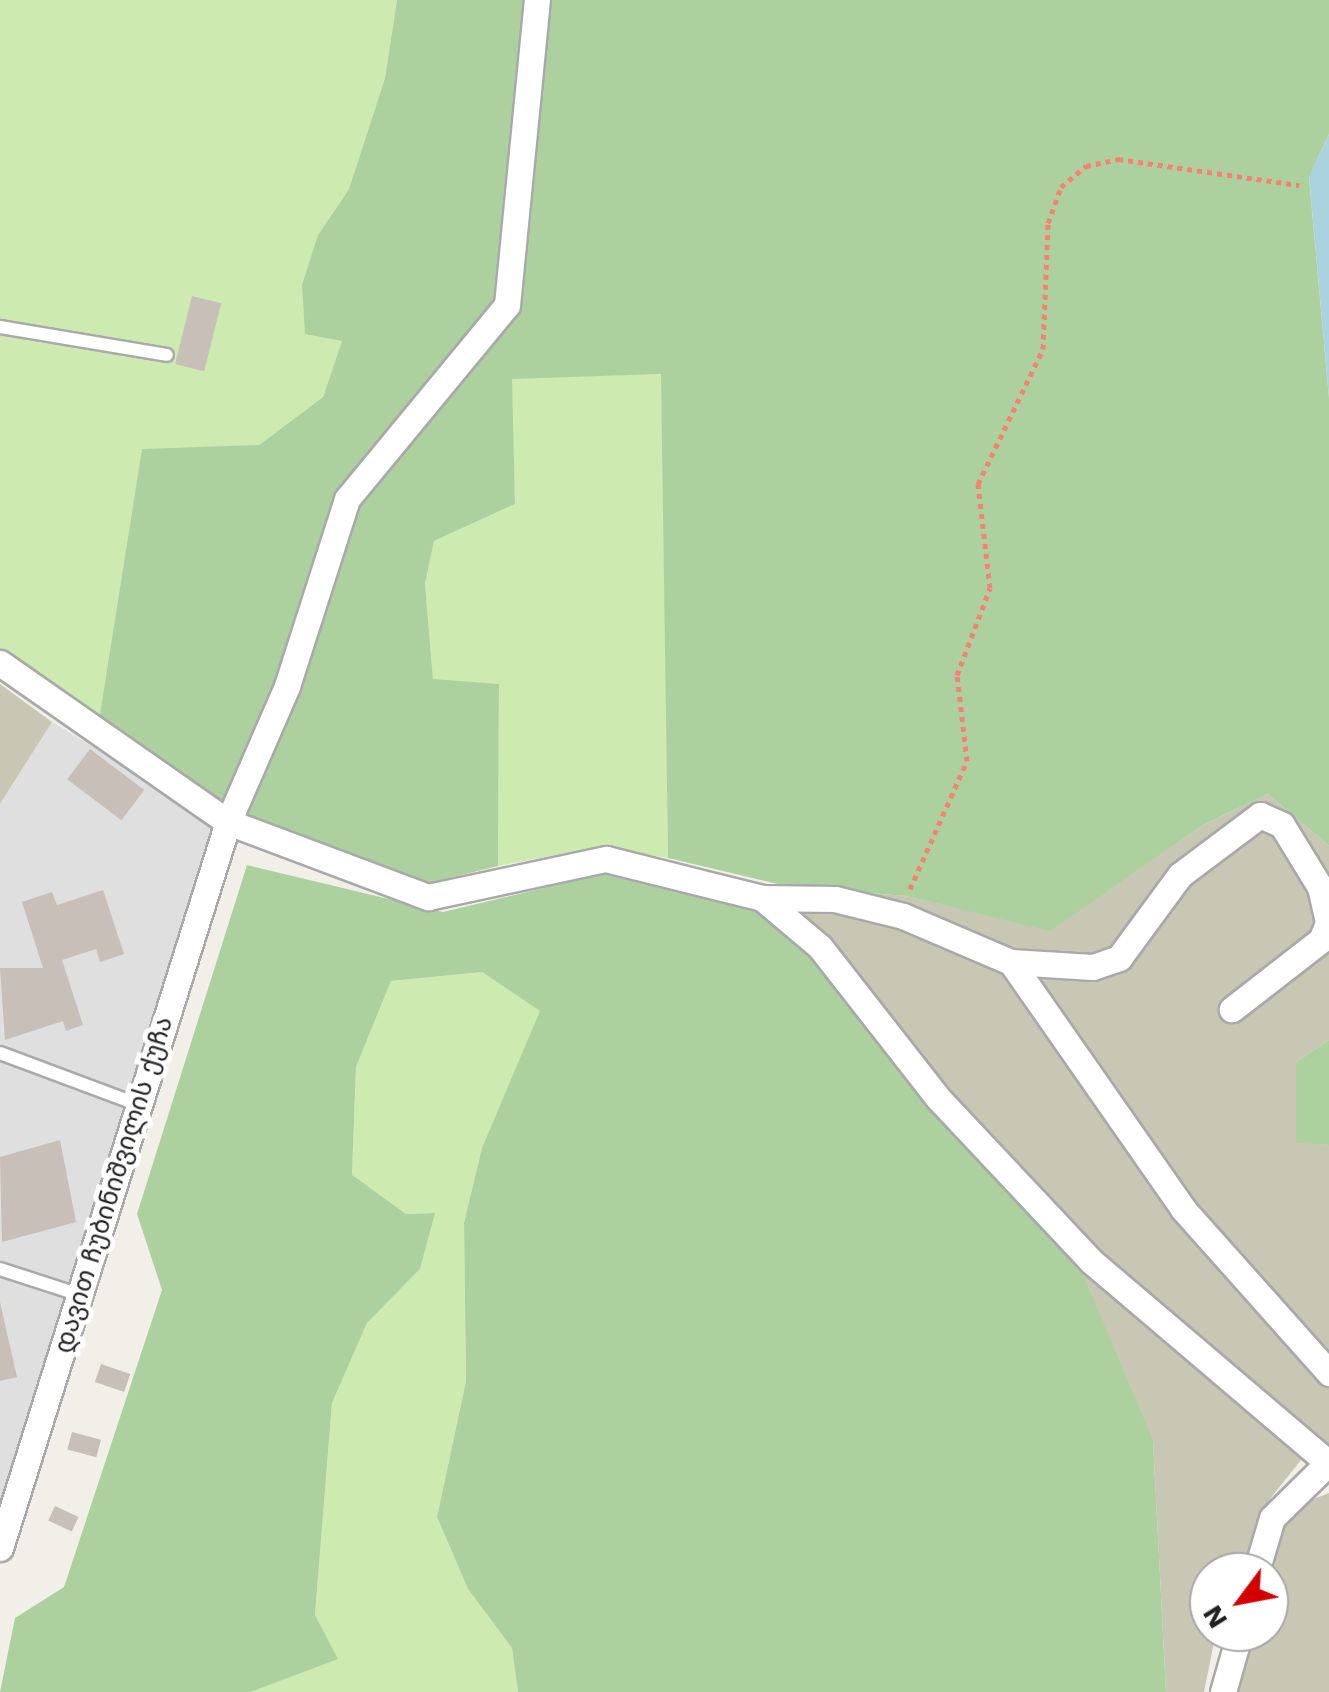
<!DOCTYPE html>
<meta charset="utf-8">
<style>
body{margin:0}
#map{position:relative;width:1329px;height:1692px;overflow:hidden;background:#f2efe9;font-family:"Work Sans","Noto Sans Georgian",sans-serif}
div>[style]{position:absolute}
.residential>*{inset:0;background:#e0dfdf}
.construction>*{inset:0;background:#c7c7b4}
.grass>*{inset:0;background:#cdebb0}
.forest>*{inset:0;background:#add19e}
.water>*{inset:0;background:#aad3df}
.building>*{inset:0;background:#c7bfb8;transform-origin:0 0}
.path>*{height:5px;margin-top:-2.5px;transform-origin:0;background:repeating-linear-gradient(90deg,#fa8072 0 5px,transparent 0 10px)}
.roads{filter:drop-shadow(2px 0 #a9a9a9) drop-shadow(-2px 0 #a9a9a9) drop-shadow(0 2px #a9a9a9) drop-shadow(0 -2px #a9a9a9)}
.lane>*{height:12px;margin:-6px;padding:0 6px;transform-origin:6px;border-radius:6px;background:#fff}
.street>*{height:25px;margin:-12.5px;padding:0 12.5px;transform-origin:12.5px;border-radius:12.5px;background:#fff}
span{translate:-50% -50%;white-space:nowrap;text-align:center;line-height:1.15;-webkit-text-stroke:10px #fff;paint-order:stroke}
.street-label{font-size:25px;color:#222}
.north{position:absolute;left:1189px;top:1552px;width:100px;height:100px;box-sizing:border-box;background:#fff;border:2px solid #a7a7a7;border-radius:50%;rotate:238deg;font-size:28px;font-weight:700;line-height:40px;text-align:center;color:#222}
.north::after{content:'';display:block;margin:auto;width:35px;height:45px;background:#d40000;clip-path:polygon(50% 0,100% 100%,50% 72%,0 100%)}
</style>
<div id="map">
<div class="residential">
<div style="clip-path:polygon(52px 722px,216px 822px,0 1504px,0 804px)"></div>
</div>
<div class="construction">
<div style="clip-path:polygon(0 684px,52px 722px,0 804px)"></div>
<div style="clip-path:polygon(1268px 794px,1329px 846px,1329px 1040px,1296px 1062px,1296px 1142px,1329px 1145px,1329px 1454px,1301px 1460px,1270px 1499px,1240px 1572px,1209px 1572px,1216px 1632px,1204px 1692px,1166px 1692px,1153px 1440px,1024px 1204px,818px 952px,786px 886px,906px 896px,1050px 930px,1203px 825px)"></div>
<div style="clip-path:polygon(1329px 1493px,1329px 1692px,1228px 1692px,1248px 1632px,1269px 1632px,1267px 1572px,1288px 1509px)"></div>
</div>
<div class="grass">
<div style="clip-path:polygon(0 0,397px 0,385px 78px,349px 189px,318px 235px,342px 341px,323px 397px,259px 445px,142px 450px,98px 726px,0 656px)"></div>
<div style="clip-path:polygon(662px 374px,668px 858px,599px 847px,498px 866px,499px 685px,433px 680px,425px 584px,434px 541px,515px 504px,511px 378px)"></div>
<div style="clip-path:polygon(482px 972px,541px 1011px,482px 1148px,464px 1223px,466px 1381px,437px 1517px,468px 1589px,512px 1648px,518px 1692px,251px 1692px,337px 1659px,315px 1615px,332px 1403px,367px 1323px,420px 1269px,434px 1213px,406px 1214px,352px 1176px,356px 1067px,391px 981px)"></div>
</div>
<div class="forest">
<div style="clip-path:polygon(397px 0,1329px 0,1329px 134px,1309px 177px,1329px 398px,1329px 846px,1268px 794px,1203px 825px,1050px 931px,906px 896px,786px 886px,668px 858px,661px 374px,512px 379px,515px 504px,434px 541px,425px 584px,433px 679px,499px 684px,498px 866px,429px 883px,172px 786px,98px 726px,142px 449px,259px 445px,323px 397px,342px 341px,305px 334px,302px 285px,318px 235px,349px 189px,385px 78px)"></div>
<div style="clip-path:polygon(247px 865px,443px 912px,607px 873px,757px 911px,818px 952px,1081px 1270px,1153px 1440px,1166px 1692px,518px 1692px,512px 1648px,468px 1589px,437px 1517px,466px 1381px,464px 1223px,482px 1148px,540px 1011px,482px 972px,391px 981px,356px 1067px,352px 1175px,406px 1214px,435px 1213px,420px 1269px,367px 1323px,332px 1403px,315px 1615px,338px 1659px,251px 1692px,0 1692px,15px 1618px,64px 1587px,162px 1290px,137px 1214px)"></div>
<div style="clip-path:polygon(1329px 1040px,1329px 1145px,1296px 1143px,1296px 1062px)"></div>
</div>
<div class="water">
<div style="clip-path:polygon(1329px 134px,1329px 398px,1309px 176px)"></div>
</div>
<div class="building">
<div style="left:192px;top:296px;width:30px;height:70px;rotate:14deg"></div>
<div style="left:90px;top:749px;width:68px;height:38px;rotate:37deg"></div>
<div style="clip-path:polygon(103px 890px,124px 954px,100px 962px,96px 949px,62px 960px,83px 1025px,66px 1031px,63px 1021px,5px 1040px,0 968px,43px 968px,22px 902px,52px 892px,57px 905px)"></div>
<div style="clip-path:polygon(60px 1140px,76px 1222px,2px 1242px,0 1157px)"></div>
<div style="clip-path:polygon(0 1302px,17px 1377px,0 1381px)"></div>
<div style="left:101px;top:1364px;width:31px;height:19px;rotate:19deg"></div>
<div style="left:72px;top:1432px;width:30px;height:18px;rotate:15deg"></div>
<div style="left:55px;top:1506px;width:26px;height:16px;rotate:25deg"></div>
</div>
<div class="path">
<div style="left:910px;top:889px;width:140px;rotate:-66deg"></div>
<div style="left:967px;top:761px;width:87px;rotate:-96.6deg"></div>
<div style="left:957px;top:675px;width:93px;rotate:-69.2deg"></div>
<div style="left:990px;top:588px;width:105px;rotate:-96.6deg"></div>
<div style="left:978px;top:484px;width:150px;rotate:-64.3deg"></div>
<div style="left:1043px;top:349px;width:126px;rotate:-87.7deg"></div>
<div style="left:1048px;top:223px;width:38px;rotate:-70deg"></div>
<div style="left:1061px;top:187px;width:33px;rotate:-40deg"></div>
<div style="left:1086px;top:166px;width:33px;rotate:-12deg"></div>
<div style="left:1118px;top:159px;width:183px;rotate:8.2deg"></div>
</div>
<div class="roads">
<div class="lane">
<div style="left:0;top:327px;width:169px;rotate:9.5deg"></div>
<div style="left:0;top:1053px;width:148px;rotate:20.5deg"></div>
<div style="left:0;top:1269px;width:84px;rotate:18deg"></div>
</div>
<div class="street">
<div style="left:0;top:663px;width:278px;rotate:34.9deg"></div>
<div style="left:228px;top:822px;width:214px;rotate:20.6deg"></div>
<div style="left:428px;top:897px;width:182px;rotate:-12.1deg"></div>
<div style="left:606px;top:859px;width:161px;rotate:14deg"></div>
<div style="left:762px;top:898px;width:76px;rotate:40.2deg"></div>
<div style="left:820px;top:947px;width:192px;rotate:52deg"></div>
<div style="left:938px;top:1098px;width:224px;rotate:46.8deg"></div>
<div style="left:1091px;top:1261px;width:311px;rotate:40.4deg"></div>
<div style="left:1328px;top:1463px;width:78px;rotate:135.5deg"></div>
<div style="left:1272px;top:1518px;width:56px;rotate:106.5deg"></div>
<div style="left:762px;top:898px;width:73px;rotate:0.8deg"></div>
<div style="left:835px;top:899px;width:70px;rotate:14deg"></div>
<div style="left:903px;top:916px;width:117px;rotate:23.1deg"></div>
<div style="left:1011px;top:962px;width:301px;rotate:55.1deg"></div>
<div style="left:1183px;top:1209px;width:220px;rotate:48.3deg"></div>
<div style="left:1011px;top:962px;width:82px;rotate:3.5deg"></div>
<div style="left:1093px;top:967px;width:28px;rotate:-19deg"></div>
<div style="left:1119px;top:958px;width:103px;rotate:-53.7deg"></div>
<div style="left:1180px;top:875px;width:100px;rotate:-36.9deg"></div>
<div style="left:1260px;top:815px;width:24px;rotate:24deg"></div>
<div style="left:1282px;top:825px;width:73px;rotate:58.5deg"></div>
<div style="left:1320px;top:887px;width:37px;rotate:77deg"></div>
<div style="left:1328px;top:923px;width:18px;rotate:112deg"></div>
<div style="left:1321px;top:940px;width:113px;rotate:142.2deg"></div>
<div style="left:0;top:1548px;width:761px;rotate:-72.57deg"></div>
<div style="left:228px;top:822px;width:148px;rotate:-66.5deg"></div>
<div style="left:287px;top:686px;width:196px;rotate:-72.2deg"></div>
<div style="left:347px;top:499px;width:251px;rotate:-50.5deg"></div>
<div style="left:507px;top:305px;width:306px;rotate:-84.4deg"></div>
<div style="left:1223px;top:1692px;width:62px;rotate:-74.2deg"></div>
</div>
</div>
<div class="street-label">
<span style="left:114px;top:1185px;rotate:-73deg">დავით ჩუბინიშვილის ქუჩა</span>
</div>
<div class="north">N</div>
</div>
